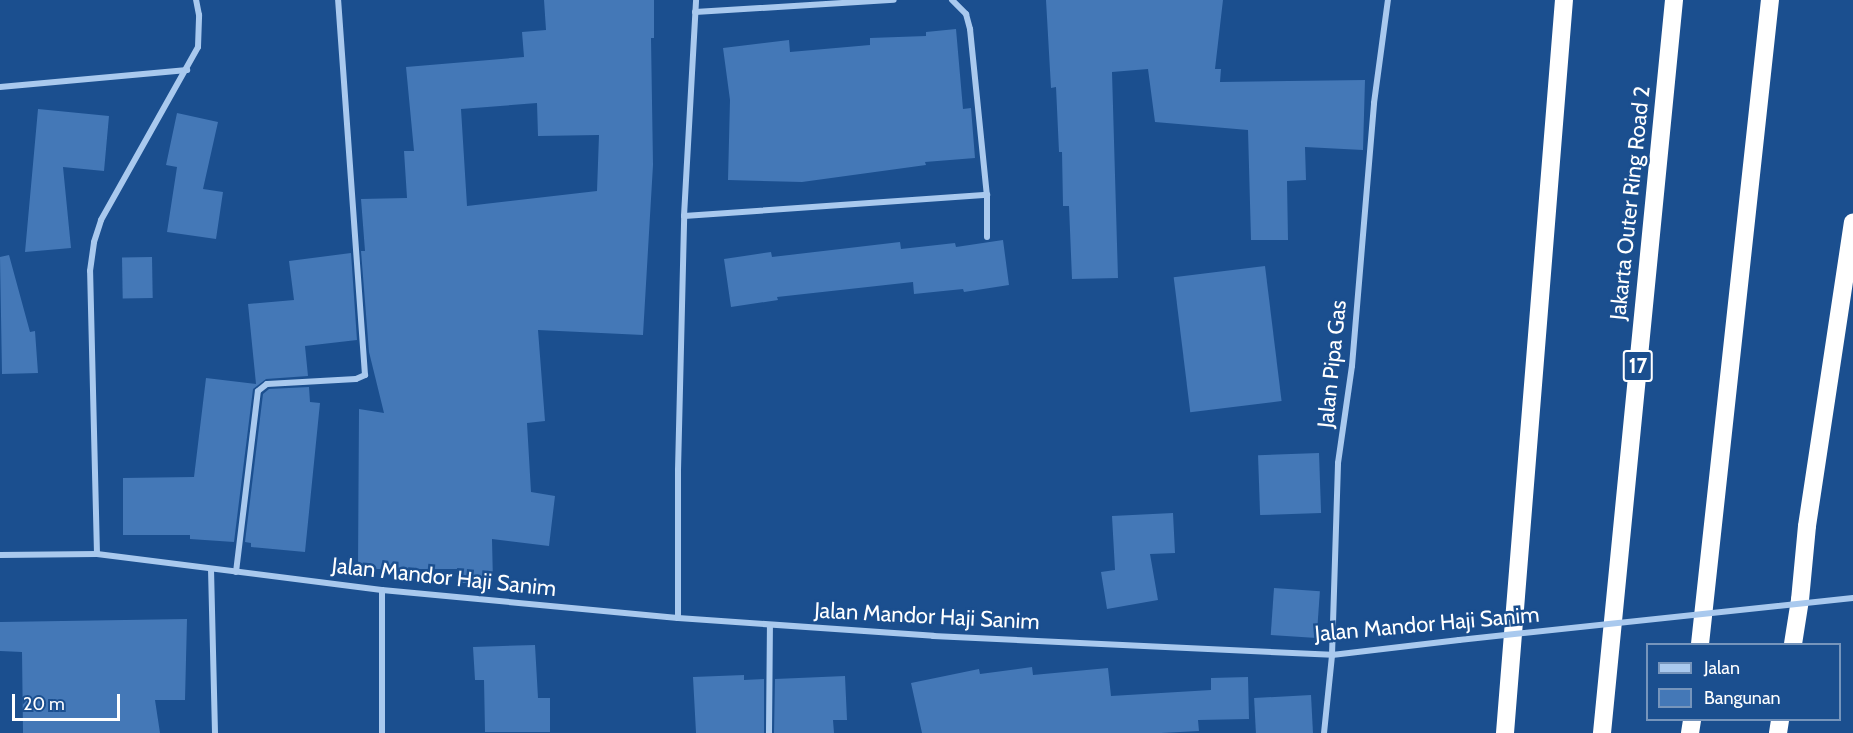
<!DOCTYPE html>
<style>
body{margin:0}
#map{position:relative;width:1853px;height:733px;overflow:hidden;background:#1b4f8f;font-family:Cabin,sans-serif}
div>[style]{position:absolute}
.building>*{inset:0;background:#4478b7;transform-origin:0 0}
.minor>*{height:6px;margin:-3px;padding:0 3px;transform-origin:3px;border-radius:3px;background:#a9c9ee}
.motorway>*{height:18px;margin:-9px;padding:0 9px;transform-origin:9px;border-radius:9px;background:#fff}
.minor-bridge>*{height:6px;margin:-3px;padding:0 3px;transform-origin:3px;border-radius:3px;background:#a9c9ee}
span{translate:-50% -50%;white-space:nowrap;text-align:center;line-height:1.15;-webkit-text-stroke:5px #1b4f8f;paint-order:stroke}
.shield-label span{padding:2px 4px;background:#1b4f8f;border:2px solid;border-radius:4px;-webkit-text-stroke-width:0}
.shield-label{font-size:21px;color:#fff;font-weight:700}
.street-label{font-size:22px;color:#fff}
.legend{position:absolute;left:1646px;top:643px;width:195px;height:78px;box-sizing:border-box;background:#1b4f8f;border:2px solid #7695bc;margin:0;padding:8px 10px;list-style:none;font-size:18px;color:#fff}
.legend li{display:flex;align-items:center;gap:12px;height:30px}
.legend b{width:30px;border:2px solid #7695bc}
.scale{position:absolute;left:12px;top:694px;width:108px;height:27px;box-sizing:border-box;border:3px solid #fff;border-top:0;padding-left:8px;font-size:18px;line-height:21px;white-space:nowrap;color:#fff;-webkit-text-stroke:4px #1b4f8f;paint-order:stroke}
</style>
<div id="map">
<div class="building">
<div style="clip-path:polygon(evenodd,544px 0,654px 0,654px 38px,651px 38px,653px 165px,643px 335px,538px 330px,545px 421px,527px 423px,531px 492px,555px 496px,549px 546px,492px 539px,493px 583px,457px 583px,457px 569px,358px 569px,359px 409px,384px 413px,369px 352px,361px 251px,365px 251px,361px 199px,407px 198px,404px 151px,414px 151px,406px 67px,524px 57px,522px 32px,546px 30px,544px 0,537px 103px,538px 136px,599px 135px,597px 191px,467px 206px,461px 109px,537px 103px)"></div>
<div style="clip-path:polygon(1046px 0,1223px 0,1215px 69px,1221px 69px,1220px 82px,1365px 80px,1363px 150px,1305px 147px,1306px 180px,1287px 181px,1288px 240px,1251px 240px,1248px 130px,1155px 122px,1148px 69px,1112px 72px,1118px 278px,1072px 279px,1069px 206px,1063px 206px,1062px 152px,1059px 152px,1056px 87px,1051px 88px)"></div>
<div style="clip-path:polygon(956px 29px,963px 109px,971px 108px,975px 158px,925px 162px,926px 165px,802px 182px,728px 180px,730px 100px,723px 48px,789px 40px,790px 52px,870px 45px,870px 38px,926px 36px,926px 32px)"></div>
<div style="clip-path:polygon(38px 109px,109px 116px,104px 171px,63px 167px,71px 248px,25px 252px)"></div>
<div style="clip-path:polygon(177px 113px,218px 122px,203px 189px,223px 192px,216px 239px,167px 232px,177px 167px,166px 165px)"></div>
<div style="clip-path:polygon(1003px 240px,1009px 285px,964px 292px,963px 289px,914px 294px,913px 282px,777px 297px,778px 300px,731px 307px,724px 259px,771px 252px,772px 257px,900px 242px,901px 249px,955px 243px,956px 247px)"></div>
<div style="clip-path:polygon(351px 253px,357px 340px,305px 346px,308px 376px,266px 379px,253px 389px,234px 542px,190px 539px,190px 535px,123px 535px,123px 478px,194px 477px,206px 378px,256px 384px,248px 304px,294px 300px,289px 261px)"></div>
<div style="clip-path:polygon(9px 255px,30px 332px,35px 331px,38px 373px,2px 374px,0 257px)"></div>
<div style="left:152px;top:257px;width:41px;height:30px;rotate:89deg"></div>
<div style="left:1265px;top:266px;width:136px;height:92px;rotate:83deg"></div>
<div style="clip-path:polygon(309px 387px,310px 402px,320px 403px,305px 552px,251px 547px,251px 543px,245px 542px,263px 394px,269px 389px)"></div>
<div style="left:1319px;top:453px;width:60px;height:61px;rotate:88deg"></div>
<div style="clip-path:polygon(1173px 513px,1175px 553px,1150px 554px,1158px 600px,1107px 609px,1101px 572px,1115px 570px,1112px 516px)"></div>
<div style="left:1274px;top:588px;width:46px;height:47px;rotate:4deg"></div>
<div style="clip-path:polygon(187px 619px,185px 700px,155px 700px,160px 733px,23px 733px,22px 652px,0 651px,0 622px)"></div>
<div style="clip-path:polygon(535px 645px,538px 698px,550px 698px,550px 732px,485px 732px,484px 680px,475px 680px,473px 647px)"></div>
<div style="clip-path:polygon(1032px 667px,1033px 675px,1108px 668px,1111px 696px,1211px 690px,1211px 678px,1248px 677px,1249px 719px,1198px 720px,1199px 731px,1161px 733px,922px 733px,911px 683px,979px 669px,980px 674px)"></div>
<div style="clip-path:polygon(744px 675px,744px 680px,764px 679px,764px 733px,696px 733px,693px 677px)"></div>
<div style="clip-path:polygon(845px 676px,847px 720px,833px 720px,834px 733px,774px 733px,775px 679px)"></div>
<div style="left:1311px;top:695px;width:38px;height:57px;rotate:87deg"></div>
</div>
<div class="minor">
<div style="left:952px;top:0;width:20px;rotate:45deg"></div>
<div style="left:966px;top:14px;width:16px;rotate:75deg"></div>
<div style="left:970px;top:29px;width:167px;rotate:84.2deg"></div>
<div style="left:987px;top:195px;width:42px;rotate:90deg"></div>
<div style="left:695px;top:12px;width:199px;rotate:-3.5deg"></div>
<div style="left:0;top:87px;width:188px;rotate:-5.2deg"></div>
<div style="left:684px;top:216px;width:304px;rotate:-4deg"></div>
<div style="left:97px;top:554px;width:283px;rotate:-91.4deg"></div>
<div style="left:90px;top:271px;width:29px;rotate:-82deg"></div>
<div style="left:94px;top:242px;width:23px;rotate:-72deg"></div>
<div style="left:101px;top:220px;width:198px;rotate:-60.7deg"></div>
<div style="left:198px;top:47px;width:32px;rotate:-88deg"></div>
<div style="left:199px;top:15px;width:15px;rotate:-101deg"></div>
<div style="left:0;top:555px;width:97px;rotate:-0.6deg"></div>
<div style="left:97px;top:554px;width:287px;rotate:7.2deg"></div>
<div style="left:382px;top:590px;width:297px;rotate:5.4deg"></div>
<div style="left:678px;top:618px;width:256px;rotate:4deg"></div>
<div style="left:933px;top:636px;width:399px;rotate:2.7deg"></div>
<div style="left:1332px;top:655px;width:128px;rotate:-6.7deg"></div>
<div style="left:211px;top:569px;width:164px;rotate:88.6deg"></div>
<div style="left:236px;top:572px;width:182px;rotate:-83.1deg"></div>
<div style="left:258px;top:391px;width:11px;rotate:-38deg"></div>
<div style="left:267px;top:384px;width:89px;rotate:-3.2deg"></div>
<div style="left:356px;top:379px;width:10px;rotate:-24deg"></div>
<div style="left:365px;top:375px;width:376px;rotate:-94.1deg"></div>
<div style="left:678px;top:618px;width:148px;rotate:-90deg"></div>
<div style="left:678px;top:470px;width:254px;rotate:-88.6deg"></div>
<div style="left:684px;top:216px;width:216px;rotate:-86.8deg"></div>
<div style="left:382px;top:733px;width:143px;rotate:-90deg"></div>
<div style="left:769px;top:733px;width:108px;rotate:-89.5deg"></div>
<div style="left:1324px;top:733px;width:78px;rotate:-84.1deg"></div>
<div style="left:1332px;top:655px;width:192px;rotate:-88.2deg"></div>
<div style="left:1338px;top:463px;width:98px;rotate:-81.8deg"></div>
<div style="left:1352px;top:366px;width:264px;rotate:-85.2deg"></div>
<div style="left:1374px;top:103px;width:104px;rotate:-82.3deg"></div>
</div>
<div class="motorway">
<div style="left:1700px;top:644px;width:648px;rotate:-83.8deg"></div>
<div style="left:1793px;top:644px;width:45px;rotate:-81deg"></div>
<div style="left:1800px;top:600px;width:74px;rotate:-84.6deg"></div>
<div style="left:1807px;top:526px;width:307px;rotate:-81.4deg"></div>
<div style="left:1505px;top:733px;width:735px;rotate:-85.4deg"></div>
<div style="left:1602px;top:733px;width:737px;rotate:-84.39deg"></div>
<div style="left:1690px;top:733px;width:13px;rotate:-81deg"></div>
<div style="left:1778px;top:733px;width:13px;rotate:-81deg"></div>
</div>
<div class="minor-bridge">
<div style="left:1459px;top:640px;width:396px;rotate:-6.1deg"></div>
</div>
<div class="shield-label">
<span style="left:1638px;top:366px">17</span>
</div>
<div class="street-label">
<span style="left:1630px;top:203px;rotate:-84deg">Jakarta Outer Ring Road 2</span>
<span style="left:1332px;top:364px;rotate:-84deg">Jalan Pipa Gas</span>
<span style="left:444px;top:577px;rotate:6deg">Jalan Mandor Haji Sanim</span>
<span style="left:927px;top:616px;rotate:3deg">Jalan Mandor Haji Sanim</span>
<span style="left:1427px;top:624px;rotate:-5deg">Jalan Mandor Haji Sanim</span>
</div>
<ul class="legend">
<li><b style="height:8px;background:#a9c9ee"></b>Jalan</li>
<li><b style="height:16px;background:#4478b7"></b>Bangunan</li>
</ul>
<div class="scale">20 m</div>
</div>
